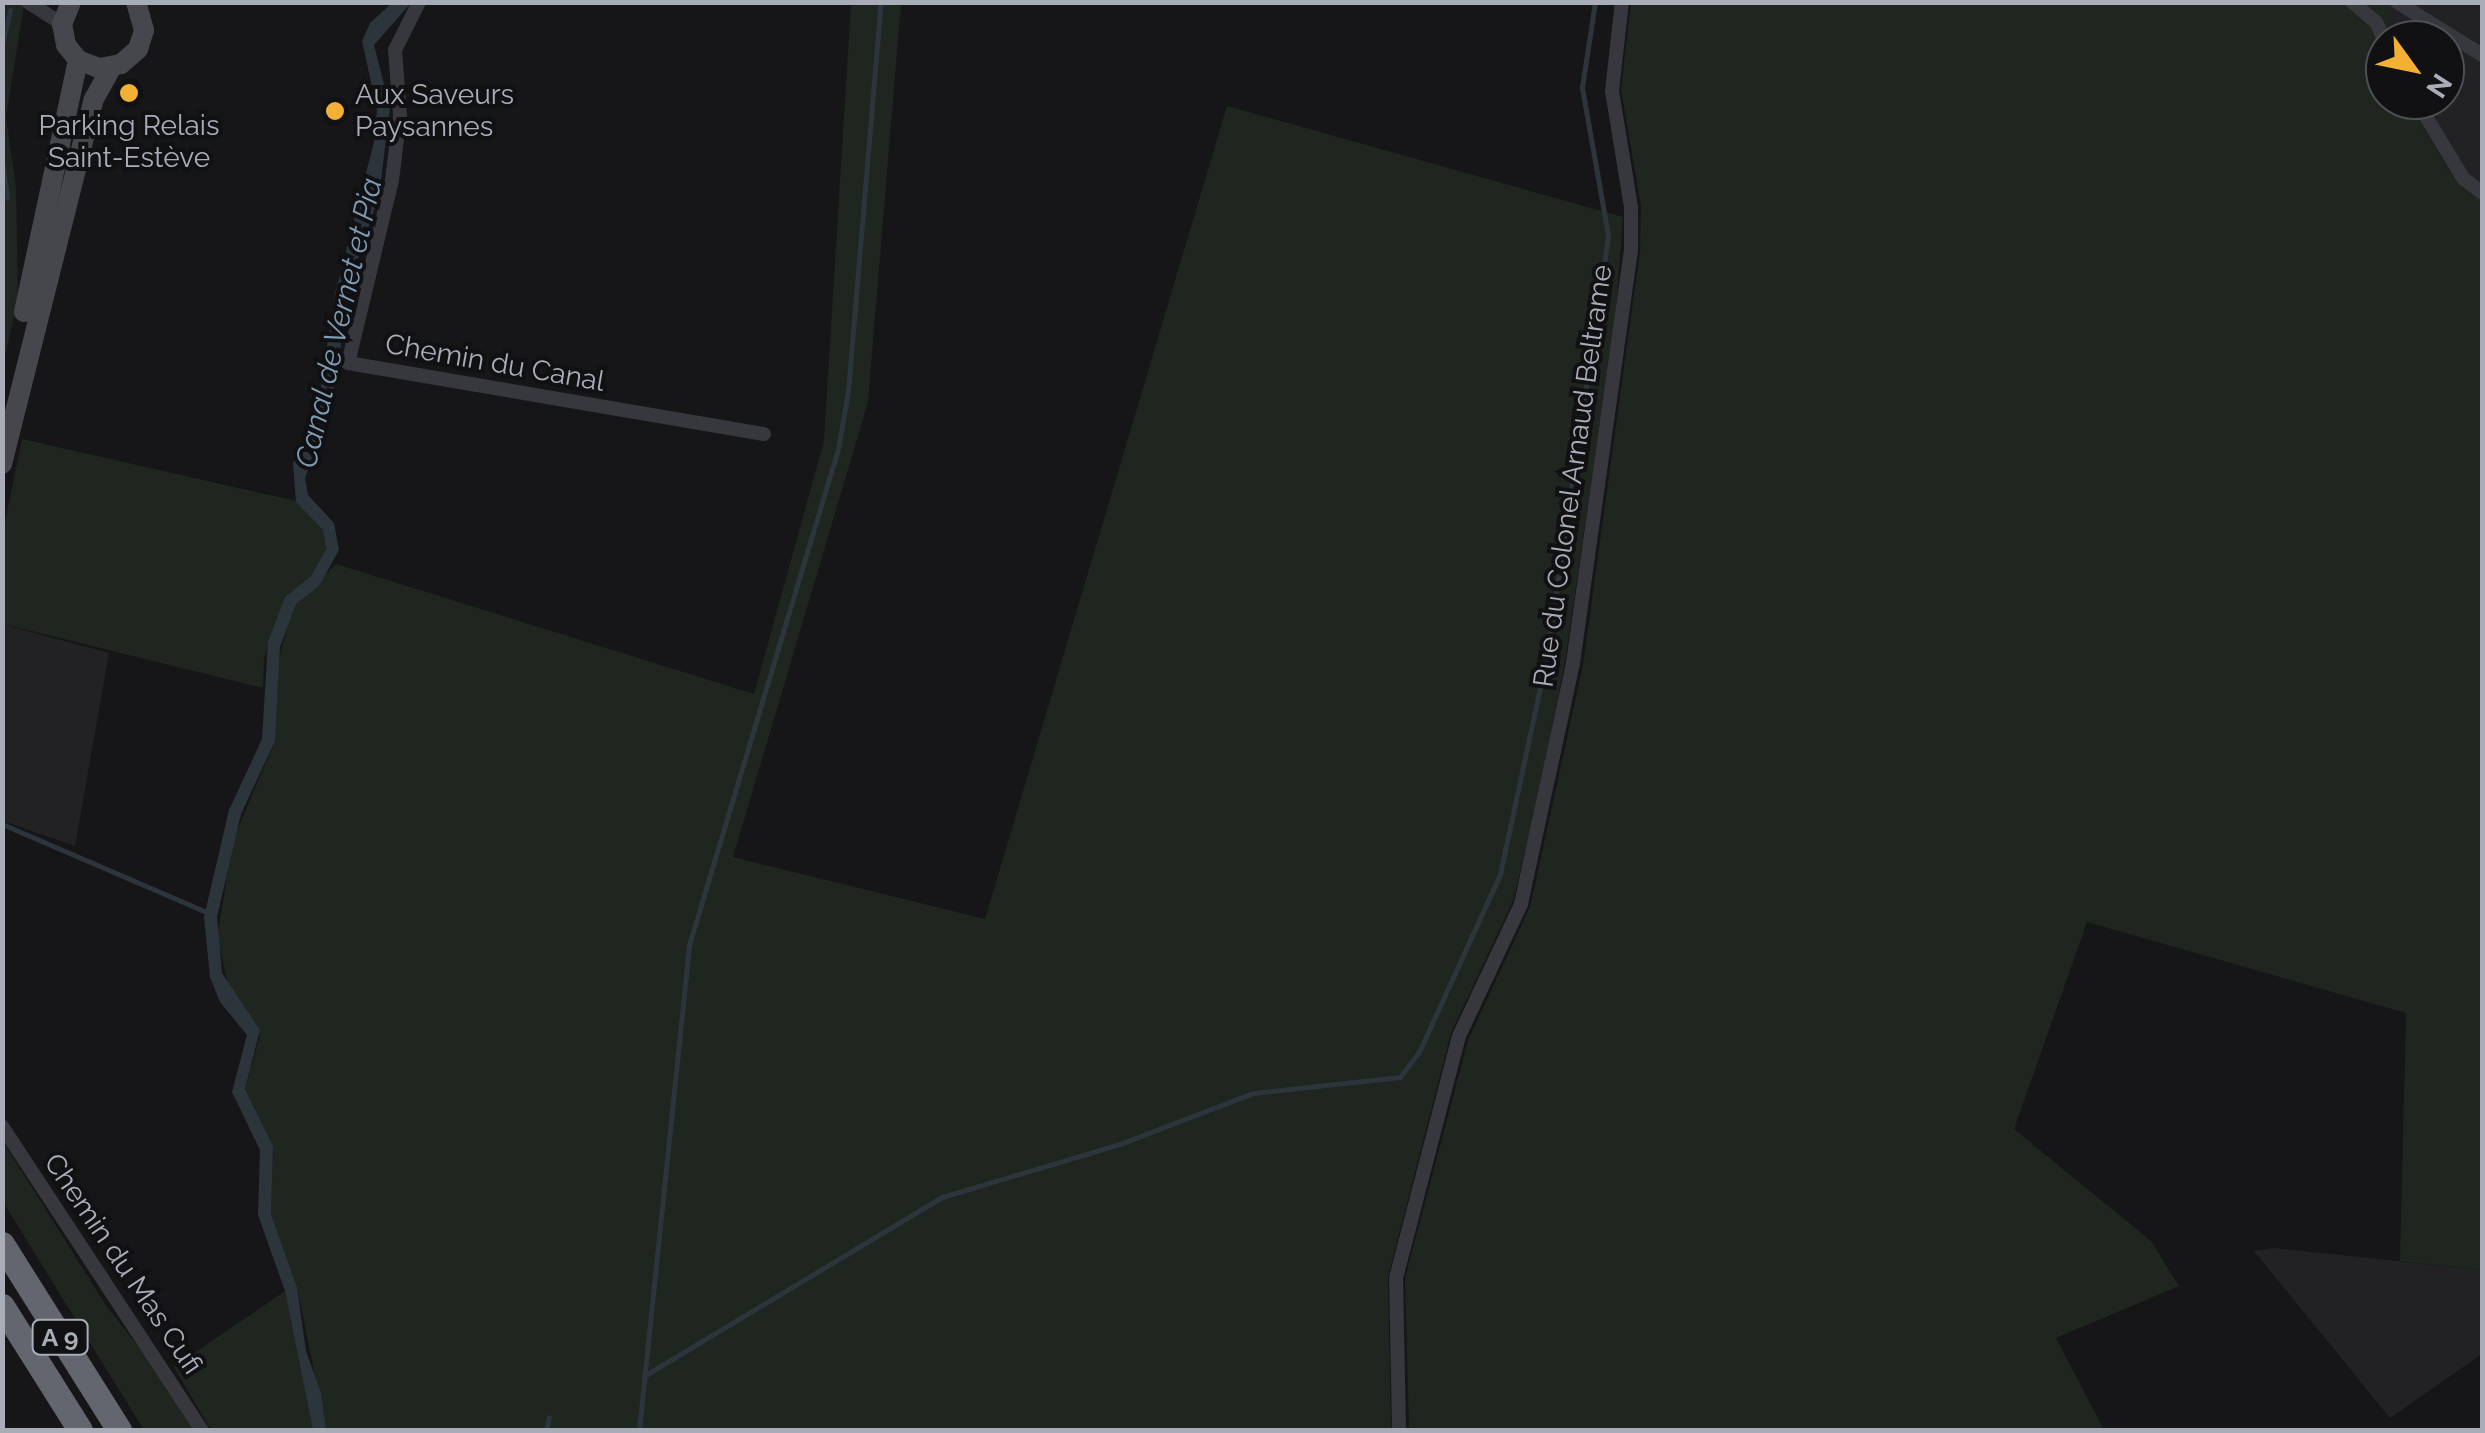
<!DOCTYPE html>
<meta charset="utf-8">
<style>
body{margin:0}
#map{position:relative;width:2485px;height:1433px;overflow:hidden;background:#161618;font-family:Raleway,sans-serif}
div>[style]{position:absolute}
.built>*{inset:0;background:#222225}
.green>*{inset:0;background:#1e261f}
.water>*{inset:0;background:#2c353c}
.stream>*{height:5px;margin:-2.5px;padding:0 2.5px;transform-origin:2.5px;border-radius:2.5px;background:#2c353c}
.minor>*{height:14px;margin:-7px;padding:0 7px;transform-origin:7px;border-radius:7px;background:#37383d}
.secondary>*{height:20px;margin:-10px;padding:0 10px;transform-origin:10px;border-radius:10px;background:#45474d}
.motorway>*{height:25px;margin:-12.5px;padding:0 12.5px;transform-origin:12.5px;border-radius:12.5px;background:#63666e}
.dots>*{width:28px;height:28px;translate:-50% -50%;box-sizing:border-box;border:5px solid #111113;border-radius:50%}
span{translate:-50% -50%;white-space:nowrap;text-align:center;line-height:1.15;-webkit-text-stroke:8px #111113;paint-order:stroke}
.shield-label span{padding:2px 8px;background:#111113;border:2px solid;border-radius:8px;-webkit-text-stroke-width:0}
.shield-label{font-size:25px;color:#a8adb8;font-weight:700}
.poi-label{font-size:28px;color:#a8adb8}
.left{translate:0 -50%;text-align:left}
.street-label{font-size:28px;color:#a8adb8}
.water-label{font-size:30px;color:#7f9bb3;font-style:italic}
.frame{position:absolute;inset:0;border:5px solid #a8adb8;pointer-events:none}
.north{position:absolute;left:2365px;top:20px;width:100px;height:100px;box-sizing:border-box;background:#111113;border:2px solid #4d4f55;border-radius:50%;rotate:123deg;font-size:28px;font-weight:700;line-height:40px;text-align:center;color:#a8adb8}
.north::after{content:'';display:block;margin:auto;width:35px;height:45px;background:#f2b134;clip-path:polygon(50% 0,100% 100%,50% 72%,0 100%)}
</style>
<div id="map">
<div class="built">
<div style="clip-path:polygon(2378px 3px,2482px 3px,2482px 202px,2450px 172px,2406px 100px,2445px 100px,2445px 40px,2385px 40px,2385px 66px,2373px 46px,2393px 13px)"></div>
<div style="clip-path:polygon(2px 624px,109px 653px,75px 846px,3px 821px)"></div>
<div style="clip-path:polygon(2274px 1248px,2482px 1270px,2482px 1354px,2390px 1418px,2254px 1251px)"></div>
</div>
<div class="green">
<div style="clip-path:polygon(13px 2px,24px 5px,6px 117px,16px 188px,18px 299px,3px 365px,2px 3px)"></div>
<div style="clip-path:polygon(2378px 2px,2394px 13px,2373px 46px,2385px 66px,2385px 100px,2406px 100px,2450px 172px,2482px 202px,2482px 1270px,2400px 1261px,2406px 1013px,2087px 922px,2014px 1129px,2151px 1241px,2179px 1286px,2056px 1338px,2104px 1430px,1409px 1430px,1405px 1278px,1468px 1040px,1530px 907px,1583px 665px,1640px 251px,1641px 206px,1621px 90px,1631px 3px)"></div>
<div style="clip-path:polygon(851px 3px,901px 3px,868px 402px,733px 857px,985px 919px,1227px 106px,1623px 217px,1616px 311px,1565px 662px,1534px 816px,1513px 901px,1451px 1033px,1388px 1277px,1391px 1430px,326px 1430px,297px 1287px,271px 1214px,273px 1146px,245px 1089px,260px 1035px,231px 995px,217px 938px,233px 840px,275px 741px,274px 678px,289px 621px,296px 604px,336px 564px,754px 694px,824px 441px)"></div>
<div style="clip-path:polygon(22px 439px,296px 501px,323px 530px,326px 549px,311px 576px,285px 597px,264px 657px,263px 688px,3px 624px,3px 531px)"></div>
<div style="clip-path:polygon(2px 1140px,107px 1307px,161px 1375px,193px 1430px,144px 1430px,3px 1202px)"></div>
<div style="clip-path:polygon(285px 1291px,313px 1430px,211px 1430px,174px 1367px)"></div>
</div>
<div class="water">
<div style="clip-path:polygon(392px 3px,411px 3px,374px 45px,390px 108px,379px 195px,352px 277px,329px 416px,305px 478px,308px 495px,334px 523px,339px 550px,319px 586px,296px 604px,280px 647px,275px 741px,241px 814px,217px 917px,222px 973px,260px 1030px,245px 1089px,273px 1146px,271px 1214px,297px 1287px,306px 1351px,321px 1393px,326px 1430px,313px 1430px,285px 1291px,258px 1215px,260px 1150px,232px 1092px,247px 1035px,220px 1002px,210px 977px,204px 917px,229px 810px,262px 739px,268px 642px,285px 597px,311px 576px,326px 549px,323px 530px,296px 502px,293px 463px,317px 413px,335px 294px,375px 138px,377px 109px,362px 41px,370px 23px)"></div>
</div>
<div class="stream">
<div style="left:2px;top:45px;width:36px;rotate:-77deg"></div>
<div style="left:2px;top:161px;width:37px;rotate:82deg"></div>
<div style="left:2px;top:824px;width:225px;rotate:23.3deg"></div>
<div style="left:644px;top:1376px;width:348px;rotate:-31deg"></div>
<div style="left:942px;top:1197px;width:186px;rotate:-16.6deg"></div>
<div style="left:1120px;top:1144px;width:142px;rotate:-21deg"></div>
<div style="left:1253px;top:1093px;width:148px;rotate:-6.2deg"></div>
<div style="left:1400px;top:1077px;width:31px;rotate:-53deg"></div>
<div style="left:1419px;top:1052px;width:196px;rotate:-65.5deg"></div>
<div style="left:1500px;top:874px;width:225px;rotate:-77.9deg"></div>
<div style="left:1547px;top:654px;width:423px;rotate:-81.7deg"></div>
<div style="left:1608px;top:235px;width:150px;rotate:-100deg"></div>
<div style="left:1582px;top:87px;width:86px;rotate:-81.3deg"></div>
<div style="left:546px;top:1430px;width:13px;rotate:-77deg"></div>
<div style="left:639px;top:1430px;width:488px;rotate:-84.1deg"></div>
<div style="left:689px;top:945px;width:518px;rotate:-73.28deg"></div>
<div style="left:838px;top:449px;width:59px;rotate:-80.2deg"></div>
<div style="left:848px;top:391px;width:390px;rotate:-85.2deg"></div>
</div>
<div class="minor">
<div style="left:28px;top:2px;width:40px;rotate:32.9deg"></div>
<div style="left:419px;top:2px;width:54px;rotate:116.6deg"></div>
<div style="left:395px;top:50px;width:65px;rotate:85.6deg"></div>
<div style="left:400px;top:115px;width:65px;rotate:97deg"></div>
<div style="left:392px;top:180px;width:188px;rotate:103.5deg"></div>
<div style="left:348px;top:363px;width:422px;rotate:9.7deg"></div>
<div style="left:2352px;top:2px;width:31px;rotate:40deg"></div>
<div style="left:2376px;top:22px;width:21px;rotate:65deg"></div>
<div style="left:2397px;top:2px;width:100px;rotate:31.9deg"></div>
<div style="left:2416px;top:100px;width:91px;rotate:58.9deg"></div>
<div style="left:2463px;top:178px;width:24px;rotate:38deg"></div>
<div style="left:2px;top:1126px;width:364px;rotate:56.7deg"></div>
<div style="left:1399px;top:1430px;width:152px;rotate:-91.1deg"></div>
<div style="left:1396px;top:1278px;width:250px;rotate:-75.4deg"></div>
<div style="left:1459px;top:1036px;width:146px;rotate:-64.8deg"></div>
<div style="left:1521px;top:904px;width:247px;rotate:-77.8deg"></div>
<div style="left:1573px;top:663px;width:417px;rotate:-82deg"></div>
<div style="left:1631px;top:250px;width:43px;rotate:-90deg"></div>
<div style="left:1631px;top:207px;width:118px;rotate:-99.3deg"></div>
<div style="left:1612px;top:91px;width:90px;rotate:-83.6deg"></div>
</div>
<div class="secondary">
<div style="left:71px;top:2px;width:24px;rotate:112deg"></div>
<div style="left:62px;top:24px;width:21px;rotate:79deg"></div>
<div style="left:66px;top:45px;width:19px;rotate:51deg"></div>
<div style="left:78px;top:60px;width:22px;rotate:21deg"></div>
<div style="left:99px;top:68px;width:22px;rotate:-10deg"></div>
<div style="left:121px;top:64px;width:23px;rotate:-41deg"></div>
<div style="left:138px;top:49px;width:20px;rotate:-72deg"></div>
<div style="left:144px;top:30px;width:29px;rotate:-106deg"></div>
<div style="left:24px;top:312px;width:258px;rotate:-77.9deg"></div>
<div style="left:2px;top:464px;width:376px;rotate:-75.9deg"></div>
<div style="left:94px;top:99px;width:35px;rotate:-61deg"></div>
</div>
<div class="motorway">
<div style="left:2px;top:1244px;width:220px;rotate:57.8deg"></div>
<div style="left:2px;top:1306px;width:146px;rotate:57.8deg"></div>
</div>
<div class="dots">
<div style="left:129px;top:93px;background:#f2b134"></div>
<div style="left:335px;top:111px;background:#f2b134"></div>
</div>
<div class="shield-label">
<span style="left:60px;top:1337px">A 9</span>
</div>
<div class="poi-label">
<span class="left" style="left:355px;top:111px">Aux Saveurs<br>Paysannes</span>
<span style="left:129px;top:142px">Parking Relais<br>Saint-Estève</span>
</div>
<div class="street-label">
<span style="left:495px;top:363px;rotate:10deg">Chemin du Canal</span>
<span style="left:1573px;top:476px;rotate:-82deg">Rue du Colonel Arnaud Beltrame</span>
<span style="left:123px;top:1264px;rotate:56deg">Chemin du Mas Cufi</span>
</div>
<div class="water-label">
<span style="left:339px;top:323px;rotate:-77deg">Canal de Vernet et Pia</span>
</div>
<div class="frame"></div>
<div class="north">N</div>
</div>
